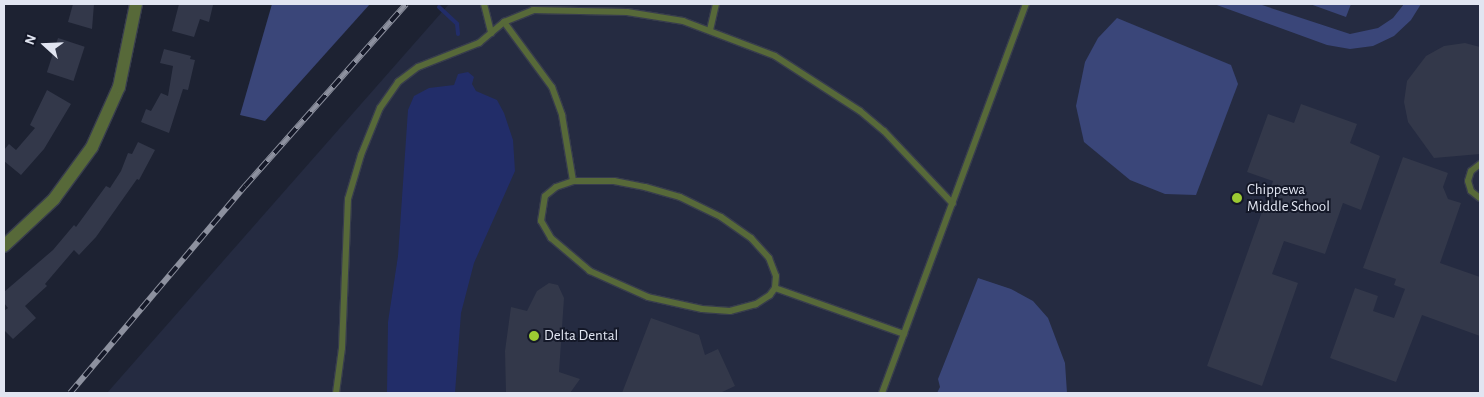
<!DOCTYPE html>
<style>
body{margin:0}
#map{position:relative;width:1484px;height:397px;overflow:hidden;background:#1d2232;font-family:"Alegreya Sans",sans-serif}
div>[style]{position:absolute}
.built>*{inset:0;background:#252b41}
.green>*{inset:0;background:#3a4679}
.water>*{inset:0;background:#222d69}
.stream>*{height:4px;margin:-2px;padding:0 2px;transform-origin:2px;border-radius:2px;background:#222d69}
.building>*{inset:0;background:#33384a;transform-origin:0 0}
.roads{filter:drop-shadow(1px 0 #383d4d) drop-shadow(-1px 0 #383d4d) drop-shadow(0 1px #383d4d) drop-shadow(0 -1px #383d4d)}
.lane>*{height:6px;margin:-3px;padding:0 3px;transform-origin:3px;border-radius:3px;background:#576939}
.street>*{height:12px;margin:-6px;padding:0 6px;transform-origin:6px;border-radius:6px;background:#576939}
.rail>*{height:5.5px;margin-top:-2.75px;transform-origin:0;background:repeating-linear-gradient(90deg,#141828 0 11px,#8d919f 0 22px);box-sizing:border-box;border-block:1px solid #8d919f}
.dots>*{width:14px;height:14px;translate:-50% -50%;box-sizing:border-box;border:2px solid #141828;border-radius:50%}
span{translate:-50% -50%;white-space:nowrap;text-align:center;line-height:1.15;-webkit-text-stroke:4px #141828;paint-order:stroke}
.poi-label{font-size:15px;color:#e1e5f1}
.left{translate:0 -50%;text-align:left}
.frame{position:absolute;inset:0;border:5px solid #e1e5f1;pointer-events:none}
.north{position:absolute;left:20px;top:20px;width:50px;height:50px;-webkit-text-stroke:4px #141828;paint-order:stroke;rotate:290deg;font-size:14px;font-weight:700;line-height:20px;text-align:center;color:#e1e5f1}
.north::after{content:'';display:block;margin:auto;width:18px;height:22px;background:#e1e5f1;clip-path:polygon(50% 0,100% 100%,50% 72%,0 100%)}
</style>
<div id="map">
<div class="built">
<div style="clip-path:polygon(449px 4px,1480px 4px,1480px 393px,107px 393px)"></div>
</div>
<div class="green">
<div style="clip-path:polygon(272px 4px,370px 4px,265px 121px,240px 115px)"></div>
<div style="clip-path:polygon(1214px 4px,1259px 4px,1350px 34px,1378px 28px,1393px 18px,1404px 4px,1421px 4px,1411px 20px,1394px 36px,1373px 46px,1350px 49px,1327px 45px)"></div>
<div style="clip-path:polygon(1310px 4px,1351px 4px,1346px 17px)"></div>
<div style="clip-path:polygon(1117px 18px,1231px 65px,1238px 84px,1196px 195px,1165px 194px,1130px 180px,1084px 142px,1076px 106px,1085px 62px,1098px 38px)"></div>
<div style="clip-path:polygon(978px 278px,1011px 289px,1033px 301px,1048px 318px,1065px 363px,1067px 393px,937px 393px,940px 387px,938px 379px)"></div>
</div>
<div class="water">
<div style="clip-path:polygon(468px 72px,474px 77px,472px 84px,476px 91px,497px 100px,504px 113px,513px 140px,515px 171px,474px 263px,461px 313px,455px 393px,387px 393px,388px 322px,398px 256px,408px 110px,414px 96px,429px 88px,454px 85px,458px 74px)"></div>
</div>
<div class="stream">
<div style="left:439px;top:7px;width:25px;rotate:43deg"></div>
<div style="left:457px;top:24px;width:10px;rotate:84deg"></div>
</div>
<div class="building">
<div style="clip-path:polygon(73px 4px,94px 4px,92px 29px,68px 22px)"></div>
<div style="clip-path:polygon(179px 4px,213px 5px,209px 22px,200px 19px,194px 37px,172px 31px)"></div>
<div style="left:58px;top:38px;width:28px;height:36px;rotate:18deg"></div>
<div style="clip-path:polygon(1465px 43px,1480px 47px,1480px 154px,1434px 158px,1408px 122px,1404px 102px,1407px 81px,1426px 56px,1444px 46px)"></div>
<div style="clip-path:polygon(164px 49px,191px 56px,190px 59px,195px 60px,188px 90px,183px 89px,169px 133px,141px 122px,146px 109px,151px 111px,161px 93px,168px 96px,173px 66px,160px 63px)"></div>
<div style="clip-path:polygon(47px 90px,71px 104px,44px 149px,21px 175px,4px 161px,4px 150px,9px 144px,16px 150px,35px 128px,30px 125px)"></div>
<div style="clip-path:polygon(1301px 104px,1357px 124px,1350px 143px,1380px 156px,1361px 210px,1343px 203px,1325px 254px,1284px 241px,1272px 274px,1298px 283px,1262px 386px,1207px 366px,1273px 181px,1247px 172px,1268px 114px,1294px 123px)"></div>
<div style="clip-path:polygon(138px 142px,155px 150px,139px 180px,137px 179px,96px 237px,79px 255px,74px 250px,45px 284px,47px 286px,25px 306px,36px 318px,13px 339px,4px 330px,4px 311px,8px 308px,4px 303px,4px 292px,53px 250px,74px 225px,76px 227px,106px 186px,110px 188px,121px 171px,128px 153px,132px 154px)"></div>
<div style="clip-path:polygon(1403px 157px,1448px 173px,1443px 187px,1448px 199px,1461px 203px,1440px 263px,1480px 277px,1480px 336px,1422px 315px,1396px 382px,1330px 358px,1355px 288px,1378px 296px,1373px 311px,1394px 318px,1405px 289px,1394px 285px,1396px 279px,1363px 268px)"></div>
<div style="clip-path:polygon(549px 283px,558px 285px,564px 298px,559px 372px,580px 379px,570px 393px,506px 393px,505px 351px,511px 307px,527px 311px,537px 291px)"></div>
<div style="clip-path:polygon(651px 318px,699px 335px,705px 355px,718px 349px,735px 386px,720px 393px,622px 393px)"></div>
</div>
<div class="roads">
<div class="lane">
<div style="left:484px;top:4px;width:30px;rotate:76deg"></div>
<div style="left:504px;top:22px;width:81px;rotate:53.6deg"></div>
<div style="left:552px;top:87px;width:30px;rotate:70deg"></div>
<div style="left:562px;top:115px;width:67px;rotate:80.5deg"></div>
<div style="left:710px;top:30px;width:27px;rotate:-77deg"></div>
<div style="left:1480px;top:164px;width:11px;rotate:142deg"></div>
<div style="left:1471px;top:171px;width:10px;rotate:107deg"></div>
<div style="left:1468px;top:181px;width:10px;rotate:73deg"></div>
<div style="left:1471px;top:191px;width:11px;rotate:38deg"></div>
<div style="left:573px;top:181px;width:41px"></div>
<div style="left:614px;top:181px;width:32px;rotate:11deg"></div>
<div style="left:645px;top:187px;width:36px;rotate:16deg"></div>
<div style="left:680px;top:197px;width:46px;rotate:26deg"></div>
<div style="left:721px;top:217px;width:37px;rotate:35deg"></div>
<div style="left:751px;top:238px;width:27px;rotate:48deg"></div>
<div style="left:769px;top:258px;width:19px;rotate:69deg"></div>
<div style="left:776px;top:276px;width:12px;rotate:95deg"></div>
<div style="left:775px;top:288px;width:9px;rotate:126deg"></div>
<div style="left:770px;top:295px;width:17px;rotate:147deg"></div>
<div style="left:756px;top:304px;width:27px;rotate:165deg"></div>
<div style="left:730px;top:311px;width:28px;rotate:-176deg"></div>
<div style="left:702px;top:309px;width:55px;rotate:-167.5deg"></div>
<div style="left:648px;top:297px;width:64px;rotate:-155.9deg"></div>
<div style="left:590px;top:271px;width:51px;rotate:-139.8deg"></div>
<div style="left:551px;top:238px;width:20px;rotate:-120deg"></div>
<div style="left:541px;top:221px;width:25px;rotate:-81deg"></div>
<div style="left:545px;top:196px;width:14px;rotate:-39deg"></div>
<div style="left:556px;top:187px;width:18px;rotate:-19deg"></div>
<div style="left:775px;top:288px;width:137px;rotate:19.6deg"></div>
<div style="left:336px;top:393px;width:45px;rotate:-82.4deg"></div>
<div style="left:342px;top:348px;width:149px;rotate:-87.7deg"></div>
<div style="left:348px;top:199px;width:46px;rotate:-73.5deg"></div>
<div style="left:361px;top:155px;width:51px;rotate:-68deg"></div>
<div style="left:380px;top:108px;width:32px;rotate:-55deg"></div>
<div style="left:398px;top:82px;width:25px;rotate:-37deg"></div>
<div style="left:418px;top:67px;width:66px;rotate:-21.5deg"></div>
<div style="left:479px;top:43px;width:33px;rotate:-40deg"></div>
<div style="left:504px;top:22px;width:31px;rotate:-22deg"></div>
<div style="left:533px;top:10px;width:94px;rotate:1.2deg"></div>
<div style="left:627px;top:12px;width:57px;rotate:9.1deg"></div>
<div style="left:683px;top:21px;width:98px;rotate:20.8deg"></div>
<div style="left:775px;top:56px;width:101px;rotate:32.9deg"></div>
<div style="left:860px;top:111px;width:31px;rotate:40deg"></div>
<div style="left:884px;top:131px;width:100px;rotate:46.6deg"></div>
<div style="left:882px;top:393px;width:415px;rotate:-69.7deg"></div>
</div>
<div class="street">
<div style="left:4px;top:246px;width:69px;rotate:-43.2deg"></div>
<div style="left:54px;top:199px;width:64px;rotate:-53.8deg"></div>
<div style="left:92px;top:147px;width:66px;rotate:-65.8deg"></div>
<div style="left:119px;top:87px;width:85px;rotate:-78.4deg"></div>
</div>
</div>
<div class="rail">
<div style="left:70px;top:393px;width:271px;rotate:-49.8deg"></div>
<div style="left:245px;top:186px;width:243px;rotate:-48.5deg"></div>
</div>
<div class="dots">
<div style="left:1237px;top:198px;background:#9cca32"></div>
<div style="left:534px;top:336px;background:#9cca32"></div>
</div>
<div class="poi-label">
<span class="left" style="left:1247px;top:198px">Chippewa<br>Middle School</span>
<span class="left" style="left:544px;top:336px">Delta Dental</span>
</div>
<div class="frame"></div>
<div class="north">N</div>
</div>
